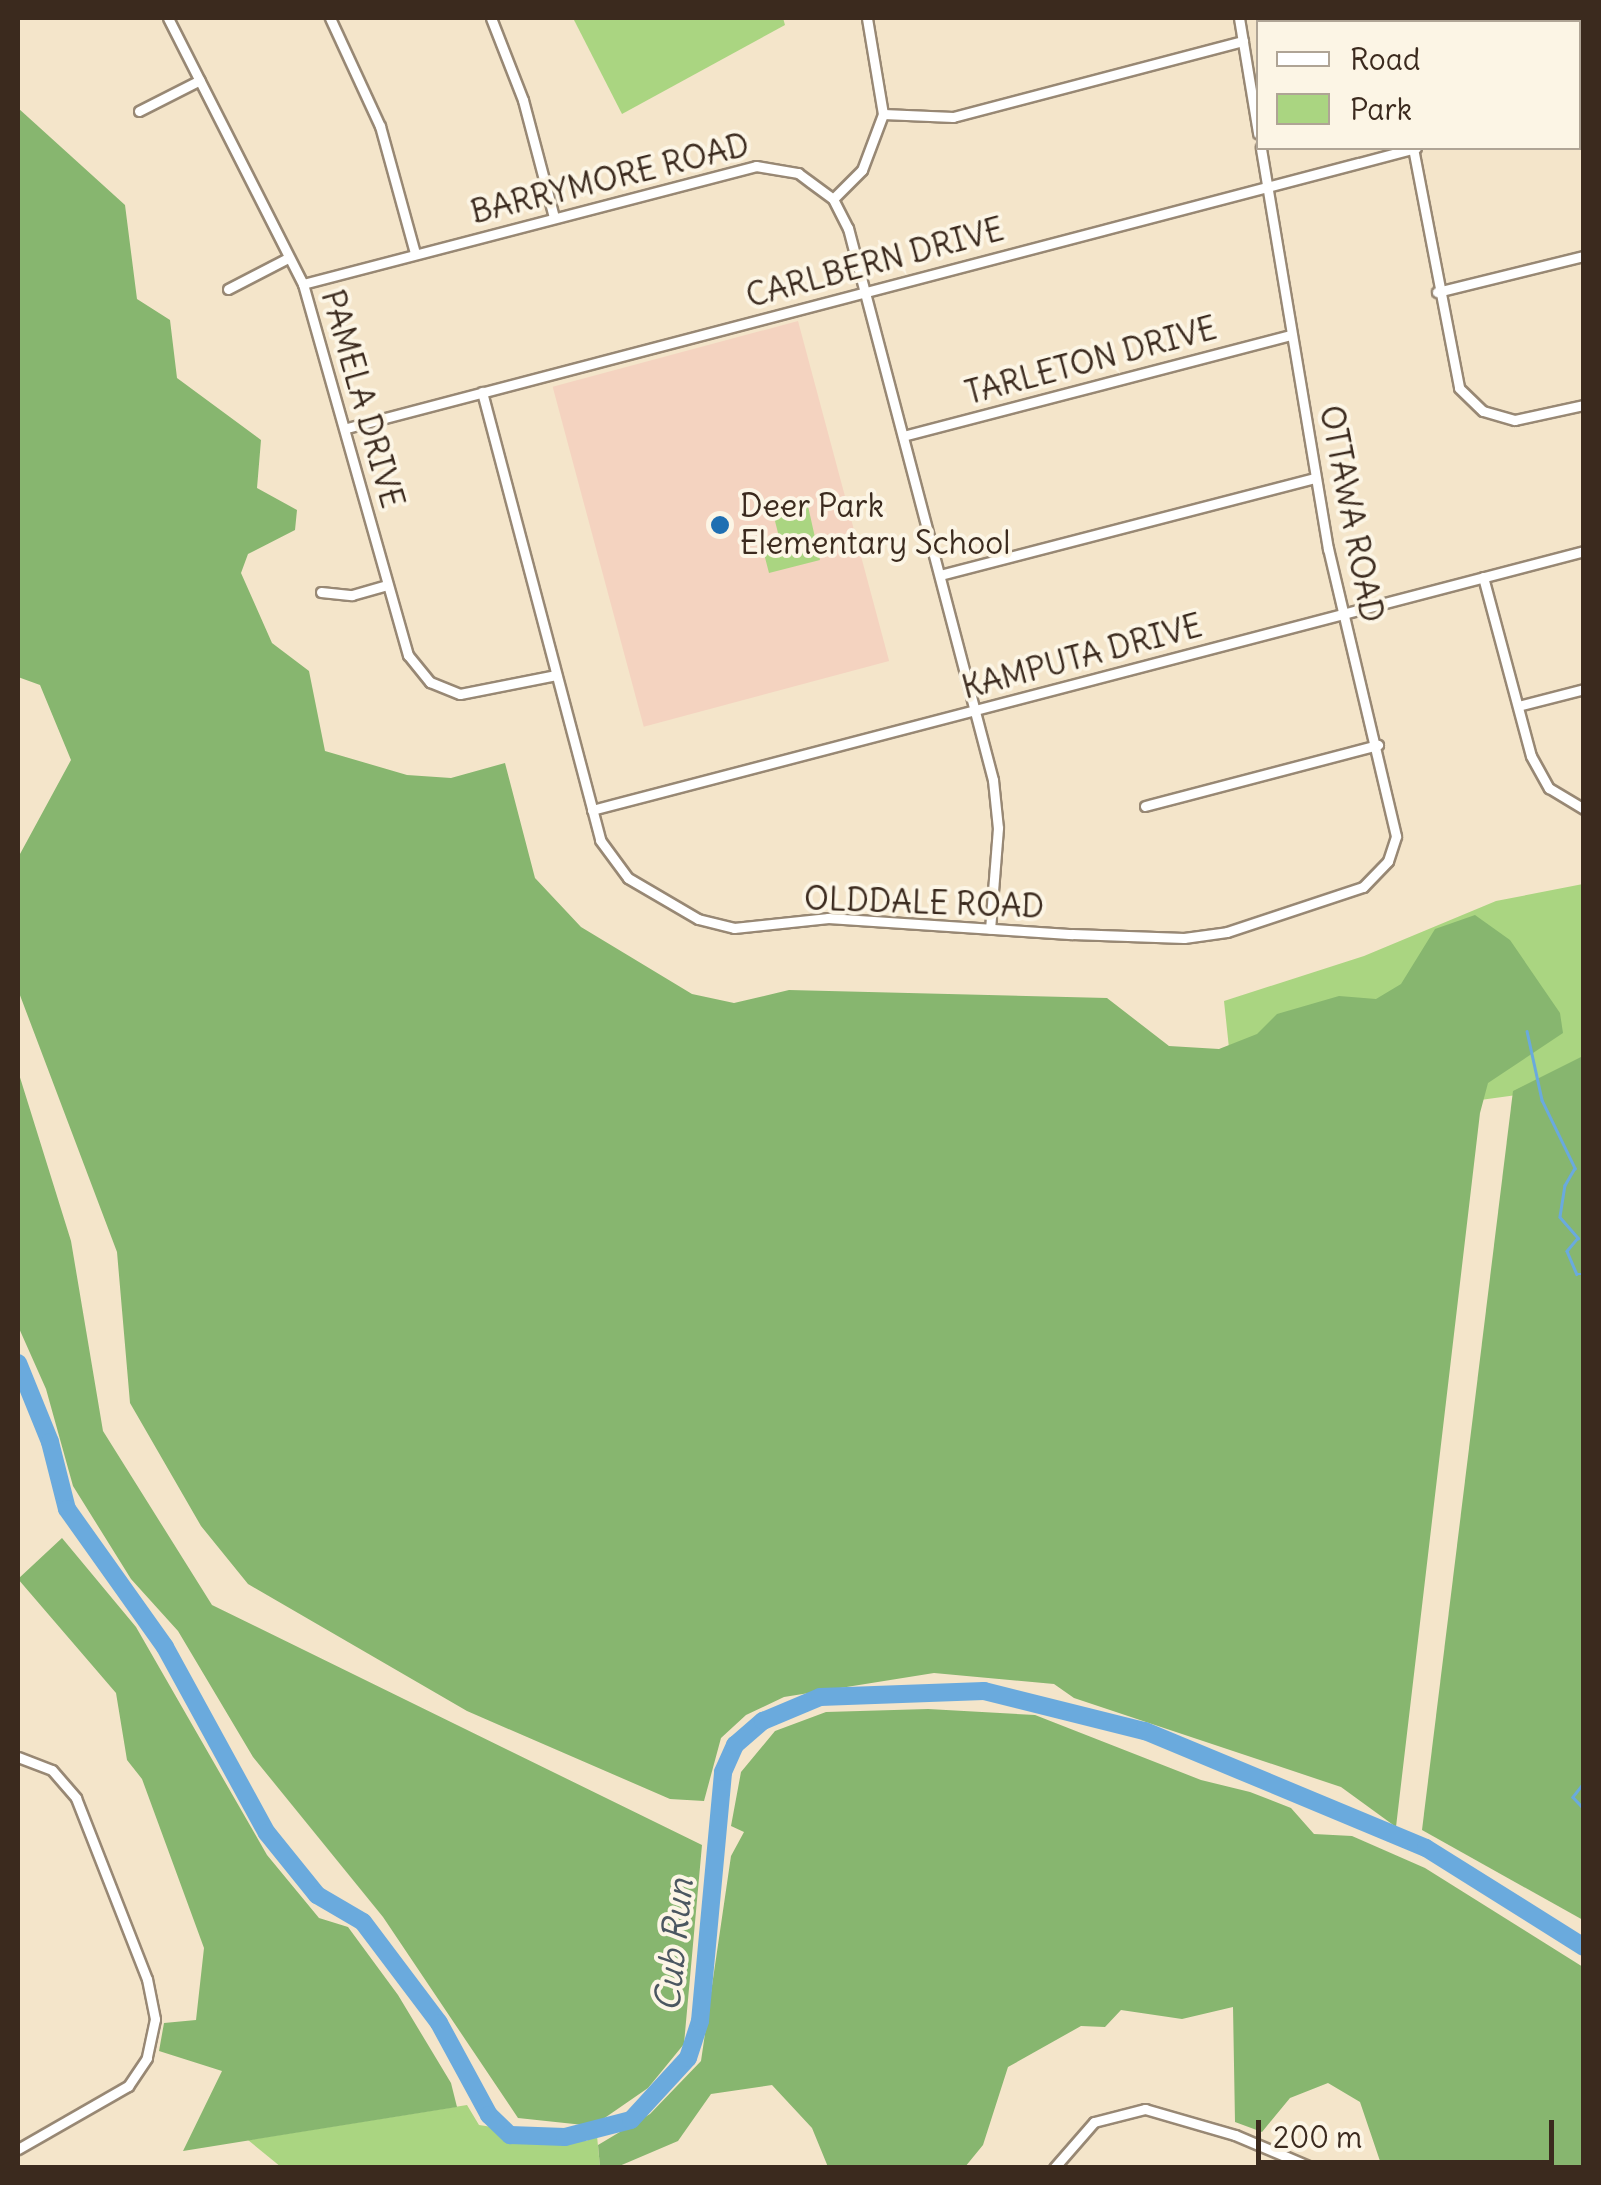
<!DOCTYPE html>
<style>
body{margin:0}
#map{position:relative;width:1601px;height:2185px;overflow:hidden;background:#f4e5ca;font-family:Delius,sans-serif}
div>[style]{position:absolute}
.built>*{inset:0;background:#f4d3c0;transform-origin:0 0}
.green>*{inset:0;background:#aad581}
.forest>*{inset:0;background:#87b66f}
.stream>*{height:2.5px;margin:-1.25px;padding:0 1.25px;transform-origin:1.25px;border-radius:1.25px;background:#6aaadd}
.river>*{height:18px;margin:-9px;padding:0 9px;transform-origin:9px;border-radius:9px;background:#6aaadd}
.roads{filter:drop-shadow(2px 0 #988874) drop-shadow(-2px 0 #988874) drop-shadow(0 2px #988874) drop-shadow(0 -2px #988874)}
.minor>*{height:9px;margin:-4.5px;padding:0 4.5px;transform-origin:4.5px;border-radius:4.5px;background:#fff}
.dots>*{width:28px;height:28px;translate:-50% -50%;box-sizing:border-box;border:5px solid #fcf5e5;border-radius:50%}
span{translate:-50% -50%;white-space:nowrap;text-align:center;line-height:1.15;-webkit-text-stroke:8px #fcf5e5;paint-order:stroke}
.street-label{font-size:32px;color:#3b2a1e}
.poi-label{font-size:32px;color:#3b2a1e}
.left{translate:0 -50%;text-align:left}
.water-label{font-size:35px;color:#4b5761;font-style:italic}
.frame{position:absolute;inset:0;border:20px solid #3b2a1e;pointer-events:none}
.legend{position:absolute;left:1256px;top:20px;width:325px;height:130px;box-sizing:border-box;background:#fcf5e5;border:2px solid #afa495;margin:0;padding:12px 18px;list-style:none;font-size:30px;color:#3b2a1e}
.legend li{display:flex;align-items:center;gap:20px;height:50px}
.legend b{width:50px;border:2px solid #afa495}
.scale{position:absolute;left:1256px;top:2120px;width:298px;height:45px;box-sizing:border-box;border:5px solid #3b2a1e;border-top:0;padding-left:12px;font-size:30px;line-height:35px;white-space:nowrap;color:#3b2a1e;-webkit-text-stroke:8px #fcf5e5;paint-order:stroke}
</style>
<div id="map">
<div class="built">
<div style="left:798px;top:321px;width:352px;height:254px;rotate:75deg"></div>
</div>
<div class="green">
<div style="clip-path:polygon(573px 18px,783px 18px,785px 25px,622px 114px)"></div>
<div style="clip-path:polygon(806px 497px,820px 560px,769px 573px,761px 542px,779px 537px,771px 505px)"></div>
<div style="clip-path:polygon(1583px 884px,1583px 1086px,1238px 1133px,1224px 1001px,1364px 956px,1496px 901px)"></div>
<div style="clip-path:polygon(467px 2105px,479px 2125px,586px 2141px,597px 2136px,600px 2167px,281px 2167px,248px 2140px)"></div>
</div>
<div class="forest">
<div style="clip-path:polygon(18px 108px,125px 205px,137px 299px,170px 320px,177px 378px,261px 440px,257px 488px,297px 510px,295px 530px,248px 554px,241px 573px,272px 643px,309px 671px,325px 751px,407px 775px,451px 778px,505px 763px,535px 878px,581px 927px,692px 994px,734px 1003px,789px 990px,1107px 998px,1169px 1046px,1219px 1049px,1257px 1034px,1277px 1014px,1339px 996px,1376px 999px,1401px 984px,1435px 929px,1475px 915px,1510px 940px,1560px 1013px,1563px 1033px,1488px 1083px,1480px 1113px,1396px 1827px,1341px 1787px,1074px 1698px,1054px 1684px,934px 1673px,784px 1697px,746px 1715px,721px 1738px,704px 1801px,670px 1799px,467px 1711px,248px 1584px,201px 1526px,130px 1403px,117px 1252px,18px 990px,20px 854px,71px 760px,40px 685px,18px 677px)"></div>
<div style="clip-path:polygon(1583px 1056px,1583px 1920px,1422px 1830px,1513px 1091px)"></div>
<div style="clip-path:polygon(18px 1071px,71px 1241px,103px 1431px,212px 1605px,702px 1845px,684px 2044px,648px 2088px,593px 2126px,518px 2118px,383px 1917px,253px 1757px,178px 1631px,131px 1579px,73px 1486px,46px 1389px,18px 1326px)"></div>
<div style="clip-path:polygon(62px 1538px,136px 1627px,267px 1855px,319px 1918px,348px 1927px,398px 1995px,451px 2083px,457px 2107px,183px 2151px,222px 2071px,159px 2051px,164px 2023px,196px 2020px,204px 1948px,142px 1779px,127px 1760px,116px 1693px,18px 1579px)"></div>
<div style="clip-path:polygon(928px 1709px,1035px 1715px,1201px 1780px,1250px 1792px,1291px 1808px,1314px 1834px,1352px 1836px,1425px 1868px,1583px 1967px,1583px 2167px,1382px 2167px,1360px 2102px,1328px 2083px,1290px 2098px,1262px 2132px,1235px 2122px,1233px 2007px,1182px 2019px,1121px 2010px,1105px 2027px,1081px 2026px,1008px 2067px,983px 2145px,965px 2167px,828px 2167px,812px 2128px,772px 2085px,711px 2094px,678px 2141px,617px 2167px,600px 2167px,598px 2145px,650px 2114px,701px 2061px,731px 1856px,744px 1832px,731px 1826px,741px 1772px,775px 1731px,826px 1712px)"></div>
</div>
<div class="stream">
<div style="left:1527px;top:1031px;width:71px;rotate:77.7deg"></div>
<div style="left:1542px;top:1100px;width:76px;rotate:64.1deg"></div>
<div style="left:1575px;top:1168px;width:20px;rotate:120deg"></div>
<div style="left:1565px;top:1185px;width:32px;rotate:99deg"></div>
<div style="left:1560px;top:1217px;width:28px;rotate:49deg"></div>
<div style="left:1578px;top:1238px;width:17px;rotate:130deg"></div>
<div style="left:1567px;top:1251px;width:25px;rotate:67deg"></div>
<div style="left:1577px;top:1274px;width:7px"></div>
<div style="left:1584px;top:1706px;width:21px;rotate:90deg"></div>
<div style="left:1584px;top:1783px;width:18px;rotate:128deg"></div>
<div style="left:1573px;top:1797px;width:16px;rotate:47deg"></div>
</div>
<div class="river">
<div style="left:18px;top:1363px;width:85px;rotate:67.9deg"></div>
<div style="left:50px;top:1442px;width:69px;rotate:75.8deg"></div>
<div style="left:67px;top:1509px;width:169px;rotate:54.6deg"></div>
<div style="left:165px;top:1647px;width:212px;rotate:61.3deg"></div>
<div style="left:267px;top:1833px;width:80px;rotate:51.1deg"></div>
<div style="left:317px;top:1895px;width:53px;rotate:30.4deg"></div>
<div style="left:363px;top:1922px;width:126px;rotate:53deg"></div>
<div style="left:439px;top:2023px;width:105px;rotate:61.5deg"></div>
<div style="left:489px;top:2115px;width:29px;rotate:44deg"></div>
<div style="left:510px;top:2135px;width:55px;rotate:2.1deg"></div>
<div style="left:565px;top:2137px;width:68px;rotate:-14.4deg"></div>
<div style="left:631px;top:2120px;width:84px;rotate:-47.4deg"></div>
<div style="left:688px;top:2058px;width:39px;rotate:-72deg"></div>
<div style="left:700px;top:2021px;width:250px;rotate:-84.7deg"></div>
<div style="left:723px;top:1772px;width:30px;rotate:-66deg"></div>
<div style="left:735px;top:1745px;width:37px;rotate:-41deg"></div>
<div style="left:763px;top:1721px;width:62px;rotate:-22.8deg"></div>
<div style="left:820px;top:1697px;width:164px;rotate:-2.1deg"></div>
<div style="left:984px;top:1691px;width:166px;rotate:14deg"></div>
<div style="left:1145px;top:1731px;width:304px;rotate:22.6deg"></div>
<div style="left:1426px;top:1848px;width:186px;rotate:32.1deg"></div>
</div>
<div class="roads">
<div class="minor">
<div style="left:168px;top:18px;width:298px;rotate:63.1deg"></div>
<div style="left:303px;top:284px;width:386px;rotate:74.2deg"></div>
<div style="left:408px;top:655px;width:35px;rotate:51deg"></div>
<div style="left:430px;top:682px;width:32px;rotate:22deg"></div>
<div style="left:460px;top:694px;width:98px;rotate:-11.2deg"></div>
<div style="left:330px;top:18px;width:119px;rotate:65.2deg"></div>
<div style="left:380px;top:126px;width:132px;rotate:74.6deg"></div>
<div style="left:491px;top:18px;width:88px;rotate:68.7deg"></div>
<div style="left:523px;top:100px;width:121px;rotate:75.2deg"></div>
<div style="left:1239px;top:18px;width:117px;rotate:80.6deg"></div>
<div style="left:1392px;top:18px;width:4px;rotate:90deg"></div>
<div style="left:1578px;top:105px;width:6px;rotate:-9deg"></div>
<div style="left:139px;top:111px;width:68px;rotate:-26.9deg"></div>
<div style="left:883px;top:114px;width:70px;rotate:2.5deg"></div>
<div style="left:953px;top:117px;width:300px;rotate:-14.7deg"></div>
<div style="left:1413px;top:148px;width:244px;rotate:79.1deg"></div>
<div style="left:1459px;top:388px;width:33px;rotate:44deg"></div>
<div style="left:1483px;top:411px;width:33px;rotate:16deg"></div>
<div style="left:1515px;top:420px;width:71px;rotate:-12.3deg"></div>
<div style="left:833px;top:199px;width:41px;rotate:-45deg"></div>
<div style="left:862px;top:170px;width:60px;rotate:-69.4deg"></div>
<div style="left:883px;top:114px;width:97px;rotate:-99.5deg"></div>
<div style="left:303px;top:284px;width:468px;rotate:-14.6deg"></div>
<div style="left:756px;top:166px;width:43px;rotate:9.5deg"></div>
<div style="left:798px;top:173px;width:44px;rotate:36.6deg"></div>
<div style="left:833px;top:199px;width:33px;rotate:63deg"></div>
<div style="left:848px;top:228px;width:571px;rotate:75.28deg"></div>
<div style="left:993px;top:780px;width:48px;rotate:84.1deg"></div>
<div style="left:998px;top:828px;width:101px;rotate:94.5deg"></div>
<div style="left:228px;top:289px;width:68px;rotate:-27.3deg"></div>
<div style="left:1437px;top:292px;width:151px;rotate:-13.8deg"></div>
<div style="left:482px;top:392px;width:463px;rotate:75.2deg"></div>
<div style="left:600px;top:840px;width:47px;rotate:53.6deg"></div>
<div style="left:628px;top:878px;width:81px;rotate:30.4deg"></div>
<div style="left:698px;top:919px;width:37px;rotate:14deg"></div>
<div style="left:734px;top:928px;width:95px;rotate:-6.1deg"></div>
<div style="left:828px;top:918px;width:245px;rotate:3.8deg"></div>
<div style="left:1072px;top:934px;width:112px;rotate:2deg"></div>
<div style="left:1184px;top:938px;width:43px;rotate:-7.9deg"></div>
<div style="left:1227px;top:932px;width:143px;rotate:-18.3deg"></div>
<div style="left:1363px;top:887px;width:36px;rotate:-46deg"></div>
<div style="left:1388px;top:861px;width:26px;rotate:-72deg"></div>
<div style="left:1396px;top:836px;width:295px;rotate:-103.3deg"></div>
<div style="left:1328px;top:549px;width:407px;rotate:-99.5deg"></div>
<div style="left:347px;top:428px;width:1105px;rotate:-14.68deg"></div>
<div style="left:903px;top:436px;width:401px;rotate:-14.6deg"></div>
<div style="left:940px;top:575px;width:387px;rotate:-14.5deg"></div>
<div style="left:1483px;top:577px;width:185px;rotate:75deg"></div>
<div style="left:1531px;top:756px;width:37px;rotate:61deg"></div>
<div style="left:1549px;top:788px;width:41px;rotate:31deg"></div>
<div style="left:321px;top:592px;width:31px;rotate:6deg"></div>
<div style="left:352px;top:595px;width:37px;rotate:-16deg"></div>
<div style="left:1518px;top:706px;width:68px;rotate:-14.4deg"></div>
<div style="left:1145px;top:806px;width:241px;rotate:-14.7deg"></div>
<div style="left:592px;top:810px;width:1025px;rotate:-14.63deg"></div>
<div style="left:18px;top:1757px;width:36px;rotate:21deg"></div>
<div style="left:52px;top:1770px;width:37px;rotate:49deg"></div>
<div style="left:76px;top:1798px;width:194px;rotate:68.6deg"></div>
<div style="left:147px;top:1979px;width:41px;rotate:78.7deg"></div>
<div style="left:155px;top:2019px;width:40px;rotate:102deg"></div>
<div style="left:147px;top:2058px;width:34px;rotate:124deg"></div>
<div style="left:128px;top:2086px;width:127px;rotate:150.2deg"></div>
<div style="left:1054px;top:2168px;width:61px;rotate:-49deg"></div>
<div style="left:1094px;top:2122px;width:53px;rotate:-14.3deg"></div>
<div style="left:1145px;top:2109px;width:94px;rotate:16.1deg"></div>
<div style="left:1235px;top:2135px;width:85px;rotate:22.9deg"></div>
</div>
</div>
<div class="dots">
<div style="left:720px;top:525px;background:#1f6fb2"></div>
</div>
<div class="street-label">
<span style="left:610px;top:179px;rotate:-14deg">BARRYMORE ROAD</span>
<span style="left:875px;top:263px;rotate:-15deg">CARLBERN DRIVE</span>
<span style="left:1091px;top:361px;rotate:-15deg">TARLETON DRIVE</span>
<span style="left:362px;top:399px;rotate:74deg">PAMELA DRIVE</span>
<span style="left:1351px;top:514px;rotate:79deg">OTTAWA ROAD</span>
<span style="left:1082px;top:657px;rotate:-15deg">KAMPUTA DRIVE</span>
<span style="left:924px;top:903px;rotate:2deg">OLDDALE ROAD</span>
</div>
<div class="poi-label">
<span class="left" style="left:740px;top:525px">Deer Park<br>Elementary School</span>
</div>
<div class="water-label">
<span style="left:673px;top:1945px;rotate:-84deg">Cub Run</span>
</div>
<div class="frame"></div>
<ul class="legend">
<li><b style="height:12px;background:#fff"></b>Road</li>
<li><b style="height:28px;background:#aad581"></b>Park</li>
</ul>
<div class="scale">200 m</div>
</div>
